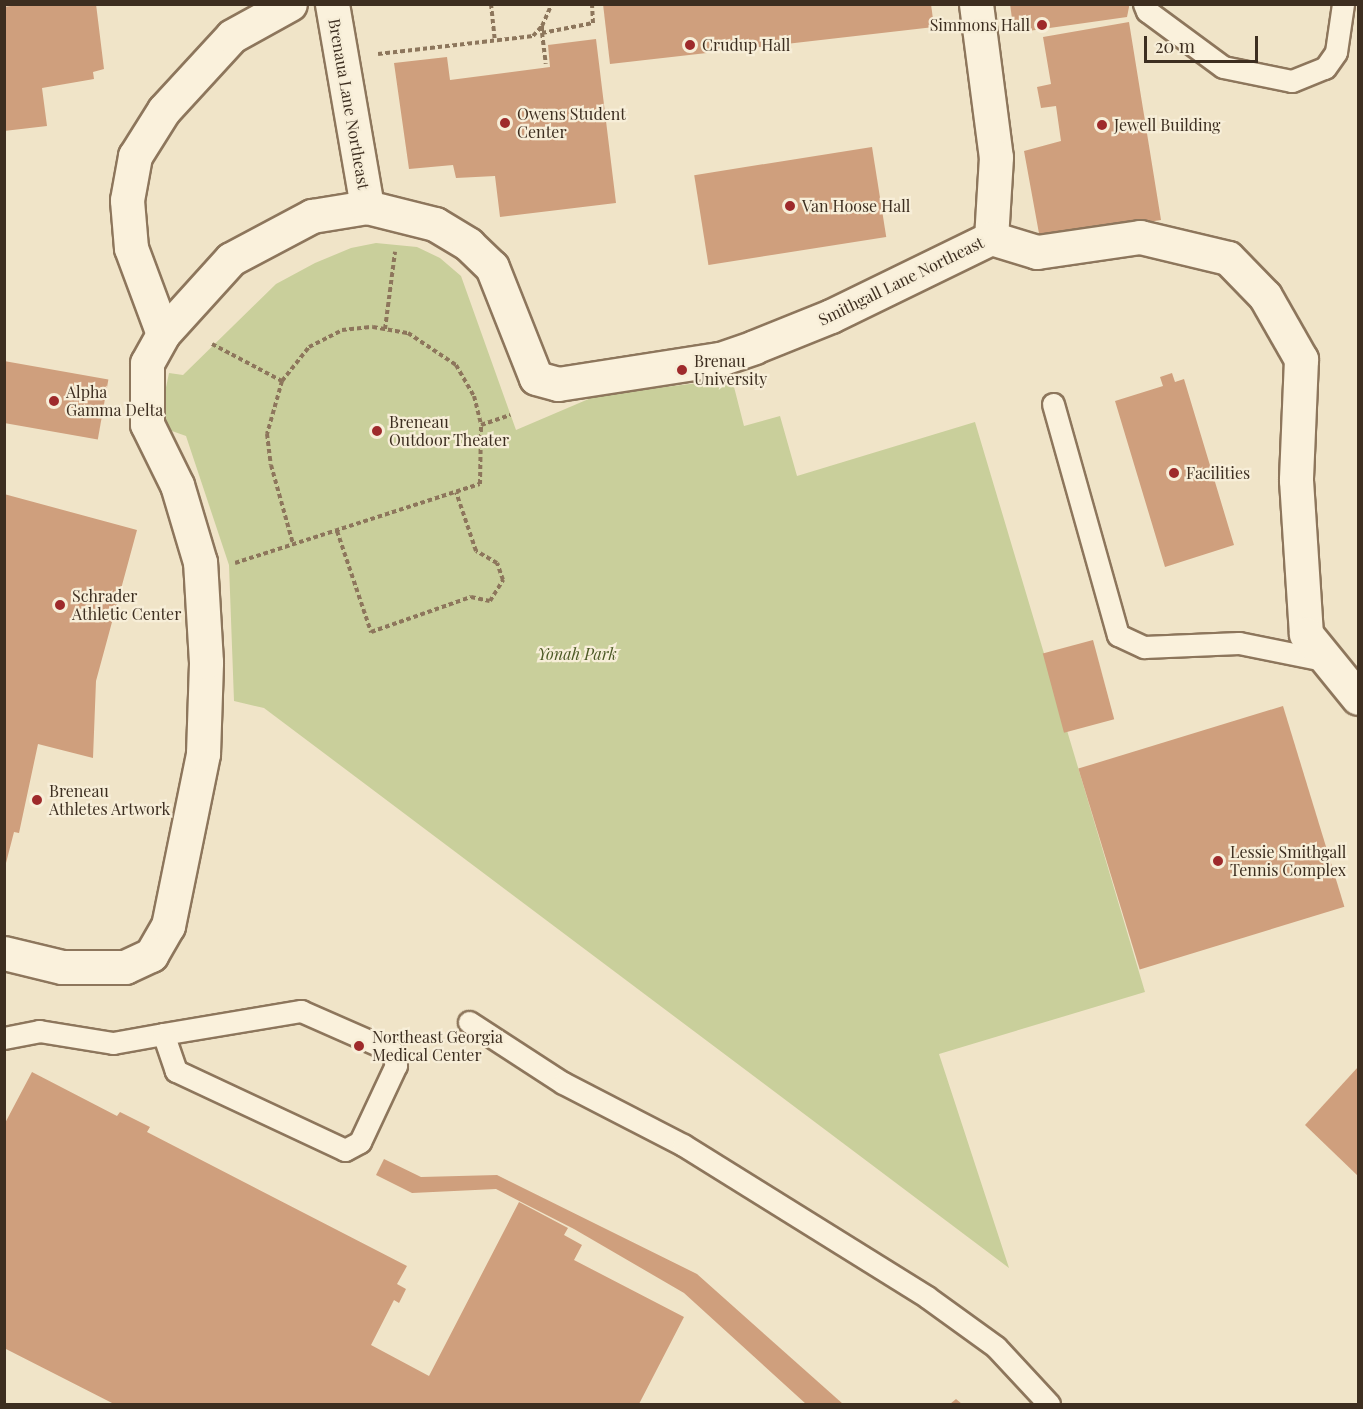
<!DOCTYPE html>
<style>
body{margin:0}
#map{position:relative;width:1363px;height:1409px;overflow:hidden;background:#f0e4c8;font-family:"Playfair Display",serif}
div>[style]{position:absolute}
.green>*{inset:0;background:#c9cf9b}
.building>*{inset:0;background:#cf9f7d;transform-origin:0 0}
.path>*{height:4px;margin-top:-2px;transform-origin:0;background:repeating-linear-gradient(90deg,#8d765c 0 4.5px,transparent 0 7.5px)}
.roads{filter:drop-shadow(2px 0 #8d765c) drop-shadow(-2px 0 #8d765c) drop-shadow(0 2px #8d765c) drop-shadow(0 -2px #8d765c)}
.service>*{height:21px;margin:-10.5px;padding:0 10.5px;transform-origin:10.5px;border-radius:10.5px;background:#faf1dc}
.minor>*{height:33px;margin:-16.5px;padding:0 16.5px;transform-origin:16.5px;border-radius:16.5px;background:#faf1dc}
.dots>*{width:16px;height:16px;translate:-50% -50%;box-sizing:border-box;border:3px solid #f7eed8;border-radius:50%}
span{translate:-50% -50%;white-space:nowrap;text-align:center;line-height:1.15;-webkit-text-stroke:4.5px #f7eed8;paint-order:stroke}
.poi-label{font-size:16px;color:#3d2e20}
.right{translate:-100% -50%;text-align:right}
.left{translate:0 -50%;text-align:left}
.street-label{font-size:16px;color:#3d2e20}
.park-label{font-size:16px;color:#4d5a26;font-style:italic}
.frame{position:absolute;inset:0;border:6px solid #3d2e20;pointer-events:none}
.scale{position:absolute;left:1144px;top:36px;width:114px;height:27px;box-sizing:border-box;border:3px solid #3d2e20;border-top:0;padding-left:8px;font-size:18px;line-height:21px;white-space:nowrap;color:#3d2e20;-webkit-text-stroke:4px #f7eed8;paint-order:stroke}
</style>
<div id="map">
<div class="green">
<div style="clip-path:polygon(376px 243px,417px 247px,440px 258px,461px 276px,516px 430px,598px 395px,732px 379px,744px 426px,780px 416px,797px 476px,975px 422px,1145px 992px,939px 1054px,1009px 1268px,264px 708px,234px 701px,229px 565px,186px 436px,158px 426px,169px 373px,183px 375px,276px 284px,315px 263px,351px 248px)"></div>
</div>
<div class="building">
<div style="clip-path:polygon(24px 4px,96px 4px,104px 69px,93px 72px,94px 79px,42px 88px,47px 126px,4px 131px,4px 7px)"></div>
<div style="clip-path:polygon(603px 4px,931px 4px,934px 27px,610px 64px)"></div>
<div style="clip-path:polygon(1010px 4px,1129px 4px,1129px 7px,1127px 17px,1014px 33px)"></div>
<div style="clip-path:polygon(1129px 22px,1161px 220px,1040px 239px,1024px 151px,1061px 141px,1056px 106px,1041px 108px,1037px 87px,1051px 84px,1043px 37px)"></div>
<div style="clip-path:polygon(596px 39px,616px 203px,500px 217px,495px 176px,456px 178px,453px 165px,409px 169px,394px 63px,447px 57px,450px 80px,550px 67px,548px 45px)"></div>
<div style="left:872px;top:147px;width:91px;height:180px;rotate:81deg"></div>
<div style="left:4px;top:361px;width:106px;height:61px;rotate:10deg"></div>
<div style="clip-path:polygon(1172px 373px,1175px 382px,1184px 379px,1234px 545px,1165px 567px,1115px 401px,1163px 386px,1160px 377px)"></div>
<div style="clip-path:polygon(4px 494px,137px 530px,96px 681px,93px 758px,38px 744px,19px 833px,14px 832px,6px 863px)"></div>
<div style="left:1093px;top:640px;width:82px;height:52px;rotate:75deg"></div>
<div style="left:1283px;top:706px;width:210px;height:214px;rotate:73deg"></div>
<div style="clip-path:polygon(1358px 1067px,1358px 1176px,1305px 1125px)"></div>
<div style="clip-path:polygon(32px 1072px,117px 1116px,120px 1112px,150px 1127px,147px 1132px,407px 1266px,397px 1284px,406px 1289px,399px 1303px,394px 1300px,371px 1345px,429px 1376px,519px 1202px,568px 1228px,564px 1235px,582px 1245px,574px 1260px,684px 1317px,639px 1404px,114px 1404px,4px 1348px,4px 1125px)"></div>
<div style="clip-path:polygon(384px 1159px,421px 1177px,497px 1175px,697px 1274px,843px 1404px,806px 1404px,684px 1293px,574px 1229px,496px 1189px,412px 1193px,376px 1175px)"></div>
<div style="clip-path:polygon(956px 1399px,962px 1404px,950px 1404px)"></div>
</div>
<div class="path">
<div style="left:491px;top:4px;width:36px;rotate:84deg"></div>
<div style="left:542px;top:26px;width:7px;rotate:90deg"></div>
<div style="left:542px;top:33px;width:52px;rotate:-11.1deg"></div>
<div style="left:593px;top:23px;width:19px;rotate:-93deg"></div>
<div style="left:542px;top:33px;width:31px;rotate:83deg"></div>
<div style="left:378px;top:54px;width:156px;rotate:-6.6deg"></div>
<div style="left:533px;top:36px;width:13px;rotate:-48deg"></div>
<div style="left:542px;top:26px;width:24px;rotate:-66deg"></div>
<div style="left:385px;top:329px;width:78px;rotate:-82.6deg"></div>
<div style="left:212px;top:344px;width:79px;rotate:27.9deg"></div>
<div style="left:282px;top:381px;width:43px;rotate:-51.5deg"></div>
<div style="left:309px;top:347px;width:37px;rotate:-27deg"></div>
<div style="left:342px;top:330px;width:31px;rotate:-6deg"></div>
<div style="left:373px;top:327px;width:36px;rotate:10deg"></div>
<div style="left:408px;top:333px;width:58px;rotate:33.7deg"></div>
<div style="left:456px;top:365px;width:36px;rotate:60deg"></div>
<div style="left:474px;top:396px;width:30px;rotate:76deg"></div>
<div style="left:282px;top:381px;width:55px;rotate:105.8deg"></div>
<div style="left:267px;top:434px;width:31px;rotate:83deg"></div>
<div style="left:271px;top:465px;width:82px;rotate:74.4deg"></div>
<div style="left:337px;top:531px;width:107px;rotate:71.4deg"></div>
<div style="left:371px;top:632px;width:106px;rotate:-19.3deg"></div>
<div style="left:471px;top:597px;width:19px;rotate:12deg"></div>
<div style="left:490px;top:601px;width:25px;rotate:-58deg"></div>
<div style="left:503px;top:580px;width:18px;rotate:-109deg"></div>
<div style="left:497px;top:563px;width:24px;rotate:-150deg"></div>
<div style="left:476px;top:551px;width:62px;rotate:-108.7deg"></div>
<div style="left:235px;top:563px;width:257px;rotate:-17.9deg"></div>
<div style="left:480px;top:484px;width:59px;rotate:-89deg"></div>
<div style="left:481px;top:425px;width:31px;rotate:-19deg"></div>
</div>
<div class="roads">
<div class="service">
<div style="left:1144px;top:4px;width:8px;rotate:67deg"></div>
<div style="left:1147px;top:11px;width:94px;rotate:36.4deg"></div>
<div style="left:1223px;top:67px;width:70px;rotate:11.5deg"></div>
<div style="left:1292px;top:81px;width:35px;rotate:-22deg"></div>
<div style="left:1325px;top:68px;width:19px;rotate:-55deg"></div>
<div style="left:1336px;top:52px;width:49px;rotate:-81.7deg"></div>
<div style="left:1053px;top:404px;width:240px;rotate:74.3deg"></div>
<div style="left:1118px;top:635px;width:29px;rotate:25deg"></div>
<div style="left:1144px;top:647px;width:95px;rotate:-2.4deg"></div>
<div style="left:1239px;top:643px;width:91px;rotate:11.4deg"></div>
<div style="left:469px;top:1022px;width:112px;rotate:33deg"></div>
<div style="left:563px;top:1083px;width:135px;rotate:27.3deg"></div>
<div style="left:683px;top:1145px;width:287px;rotate:31.9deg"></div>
<div style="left:927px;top:1297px;width:85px;rotate:35.9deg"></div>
<div style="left:996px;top:1347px;width:78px;rotate:47.1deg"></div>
<div style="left:4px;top:1038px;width:36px;rotate:-11deg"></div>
<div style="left:39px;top:1031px;width:75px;rotate:9.2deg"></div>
<div style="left:113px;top:1043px;width:51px;rotate:-10.2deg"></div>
<div style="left:163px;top:1034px;width:140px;rotate:-9.5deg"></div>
<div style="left:301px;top:1011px;width:99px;rotate:23.7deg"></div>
<div style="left:392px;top:1051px;width:15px;rotate:74deg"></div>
<div style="left:396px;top:1065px;width:85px;rotate:115.1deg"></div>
<div style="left:360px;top:1142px;width:17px;rotate:152deg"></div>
<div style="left:345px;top:1150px;width:187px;rotate:-154.9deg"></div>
<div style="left:176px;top:1071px;width:39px;rotate:-109deg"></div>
</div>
<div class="minor">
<div style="left:332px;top:4px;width:206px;rotate:80.2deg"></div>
<div style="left:976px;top:4px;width:154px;rotate:82.6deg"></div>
<div style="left:996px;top:157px;width:81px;rotate:93.5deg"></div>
<div style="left:163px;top:334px;width:92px;rotate:-110.4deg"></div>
<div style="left:131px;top:248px;width:48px;rotate:-94.8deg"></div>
<div style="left:127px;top:200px;width:45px;rotate:-79.7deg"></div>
<div style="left:135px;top:156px;width:54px;rotate:-57.8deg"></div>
<div style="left:164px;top:110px;width:100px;rotate:-47.4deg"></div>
<div style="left:232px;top:36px;width:66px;rotate:-28.9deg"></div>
<div style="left:4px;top:953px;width:60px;rotate:13.6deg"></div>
<div style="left:62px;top:967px;width:63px"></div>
<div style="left:125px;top:967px;width:29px;rotate:-25deg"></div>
<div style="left:151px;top:955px;width:34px;rotate:-60deg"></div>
<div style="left:168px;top:926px;width:176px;rotate:-78.5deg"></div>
<div style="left:203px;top:754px;width:92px;rotate:-88.1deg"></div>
<div style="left:206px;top:662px;width:100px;rotate:-93.4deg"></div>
<div style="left:200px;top:562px;width:80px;rotate:-106.6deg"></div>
<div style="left:177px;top:485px;width:68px;rotate:-116.2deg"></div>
<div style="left:147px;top:424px;width:61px;rotate:-90deg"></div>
<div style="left:147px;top:363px;width:33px;rotate:-61deg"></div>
<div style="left:163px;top:334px;width:101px;rotate:-47.8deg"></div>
<div style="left:231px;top:259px;width:92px;rotate:-28deg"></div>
<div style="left:312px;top:216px;width:56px;rotate:-9.3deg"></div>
<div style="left:367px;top:207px;width:70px;rotate:14deg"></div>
<div style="left:435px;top:224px;width:39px;rotate:31deg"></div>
<div style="left:468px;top:244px;width:33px;rotate:44deg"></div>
<div style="left:492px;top:267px;width:119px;rotate:68.4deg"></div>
<div style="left:536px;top:378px;width:23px;rotate:15deg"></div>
<div style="left:558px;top:384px;width:164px;rotate:-8.8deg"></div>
<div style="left:720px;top:359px;width:36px;rotate:-19deg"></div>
<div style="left:754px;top:347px;width:83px;rotate:-21.9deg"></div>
<div style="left:831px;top:316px;width:178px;rotate:-26deg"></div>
<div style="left:991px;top:238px;width:48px;rotate:16.9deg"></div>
<div style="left:1037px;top:252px;width:104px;rotate:-8.3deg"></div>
<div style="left:1140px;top:237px;width:90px;rotate:13.4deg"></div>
<div style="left:1228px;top:258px;width:53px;rotate:45.8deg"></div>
<div style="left:1265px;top:296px;width:73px;rotate:60.3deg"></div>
<div style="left:1301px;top:359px;width:121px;rotate:92.4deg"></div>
<div style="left:1296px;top:480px;width:154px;rotate:86.3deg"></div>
<div style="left:1306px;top:634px;width:82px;rotate:50.9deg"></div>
</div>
</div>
<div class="dots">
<div style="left:1042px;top:25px;background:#9e2a2b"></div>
<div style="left:690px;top:45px;background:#9e2a2b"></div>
<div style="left:505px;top:123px;background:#9e2a2b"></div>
<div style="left:1102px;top:125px;background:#9e2a2b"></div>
<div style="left:790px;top:206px;background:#9e2a2b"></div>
<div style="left:682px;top:370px;background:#9e2a2b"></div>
<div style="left:54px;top:401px;background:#9e2a2b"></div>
<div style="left:377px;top:431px;background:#9e2a2b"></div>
<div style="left:1174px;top:473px;background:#9e2a2b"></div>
<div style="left:60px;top:605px;background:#9e2a2b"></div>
<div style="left:37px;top:800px;background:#9e2a2b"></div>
<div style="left:1218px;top:861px;background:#9e2a2b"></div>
<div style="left:359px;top:1046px;background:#9e2a2b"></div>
</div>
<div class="poi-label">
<span class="right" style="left:1030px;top:25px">Simmons Hall</span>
<span class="left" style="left:702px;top:45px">Crudup Hall</span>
<span class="left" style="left:517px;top:123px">Owens Student<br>Center</span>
<span class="left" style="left:1114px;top:125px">Jewell Building</span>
<span class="left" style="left:802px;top:206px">Van Hoose Hall</span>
<span class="left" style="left:694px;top:370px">Brenau<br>University</span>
<span class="left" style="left:66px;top:401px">Alpha<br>Gamma Delta</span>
<span class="left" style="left:389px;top:431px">Breneau<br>Outdoor Theater</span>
<span class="left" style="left:1186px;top:473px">Facilities</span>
<span class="left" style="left:72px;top:605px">Schrader<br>Athletic Center</span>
<span class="left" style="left:49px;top:800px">Breneau<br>Athletes Artwork</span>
<span class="left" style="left:1230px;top:861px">Lessie Smithgall<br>Tennis Complex</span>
<span class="left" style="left:372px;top:1046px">Northeast Georgia<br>Medical Center</span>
</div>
<div class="street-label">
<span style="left:349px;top:104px;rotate:80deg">Brenaua Lane Northeast</span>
<span style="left:901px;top:281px;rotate:-26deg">Smithgall Lane Northeast</span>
</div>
<div class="park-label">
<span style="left:577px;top:654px">Yonah Park</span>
</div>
<div class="frame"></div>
<div class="scale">20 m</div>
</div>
